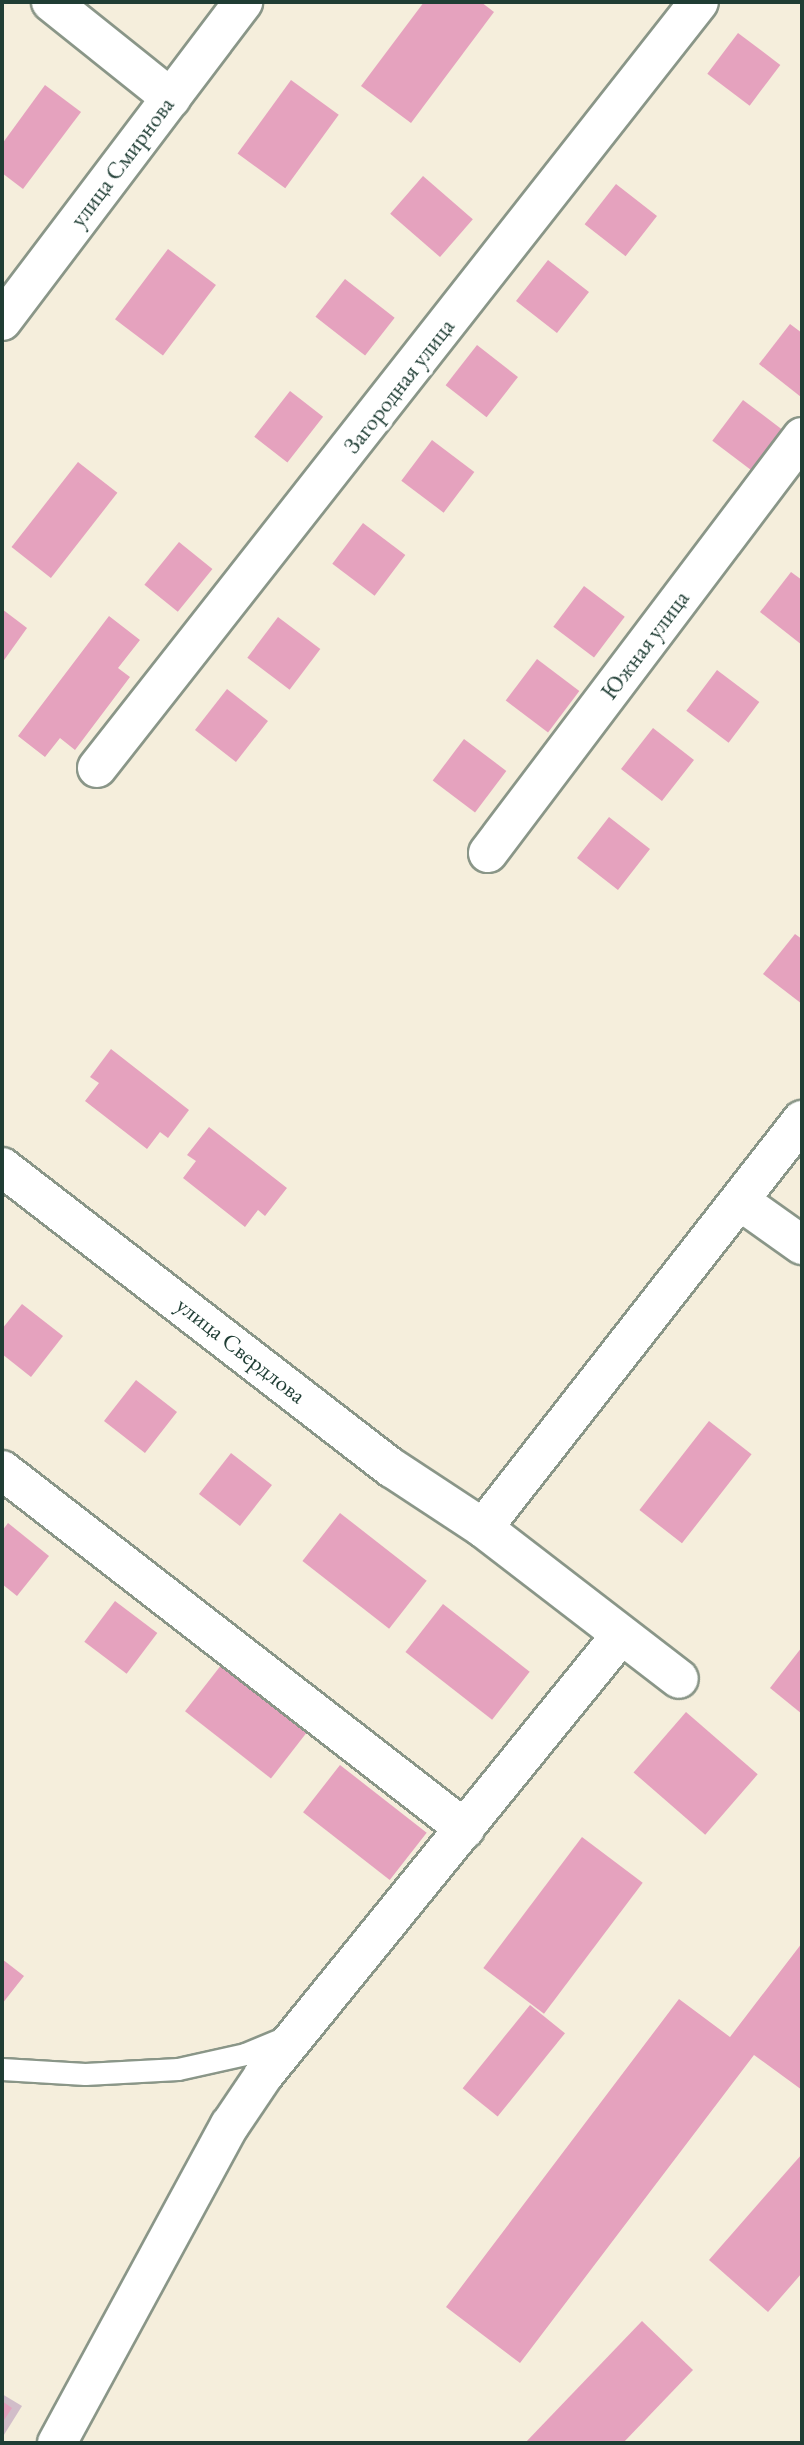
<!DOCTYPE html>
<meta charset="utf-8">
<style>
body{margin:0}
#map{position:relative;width:804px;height:2445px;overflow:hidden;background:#f5eedc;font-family:"EB Garamond",serif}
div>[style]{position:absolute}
.industrial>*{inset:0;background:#d1bdc9}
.building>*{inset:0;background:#e5a2be;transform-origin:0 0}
.roads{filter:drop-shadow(2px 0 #8a9688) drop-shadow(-2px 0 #8a9688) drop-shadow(0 2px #8a9688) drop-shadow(0 -2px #8a9688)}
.service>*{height:21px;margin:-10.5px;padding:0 10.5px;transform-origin:10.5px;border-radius:10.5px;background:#fff}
.minor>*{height:38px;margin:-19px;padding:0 19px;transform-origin:19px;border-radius:19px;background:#fff}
.tertiary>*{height:38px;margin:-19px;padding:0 19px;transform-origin:19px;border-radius:19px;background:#fff}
span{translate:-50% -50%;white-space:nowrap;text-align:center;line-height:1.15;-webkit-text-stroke:7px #fff;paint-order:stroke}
.street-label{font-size:23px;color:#1f3d34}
.frame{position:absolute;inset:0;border:4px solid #1f3d34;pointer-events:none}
</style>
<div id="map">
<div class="industrial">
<div style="clip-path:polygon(2px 2394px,22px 2406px,2px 2438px)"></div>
</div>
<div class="building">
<div style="clip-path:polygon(424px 2px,481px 2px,494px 12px,411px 123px,361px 86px)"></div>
<div style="left:738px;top:33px;width:53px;height:51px;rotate:37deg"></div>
<div style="left:291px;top:80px;width:59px;height:91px;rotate:36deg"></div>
<div style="clip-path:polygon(45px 85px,81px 112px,23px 189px,2px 173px,2px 144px)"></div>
<div style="left:423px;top:176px;width:66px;height:50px;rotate:41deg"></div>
<div style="left:616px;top:184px;width:52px;height:51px;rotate:38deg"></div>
<div style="left:168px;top:249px;width:60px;height:88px;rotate:37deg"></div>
<div style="left:548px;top:260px;width:52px;height:52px;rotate:38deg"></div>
<div style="left:345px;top:279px;width:63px;height:48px;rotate:38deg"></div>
<div style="clip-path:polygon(790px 324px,802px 333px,801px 397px,759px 364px)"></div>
<div style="left:477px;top:345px;width:52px;height:51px;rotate:38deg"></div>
<div style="left:290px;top:391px;width:42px;height:58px;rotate:38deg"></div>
<div style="left:743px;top:400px;width:53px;height:51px;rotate:37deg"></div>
<div style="left:432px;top:440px;width:53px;height:51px;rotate:37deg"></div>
<div style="left:78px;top:462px;width:50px;height:108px;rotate:38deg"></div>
<div style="left:363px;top:523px;width:53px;height:51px;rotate:37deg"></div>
<div style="left:179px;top:542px;width:43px;height:55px;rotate:39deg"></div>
<div style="clip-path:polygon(791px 572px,802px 580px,802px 645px,760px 612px)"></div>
<div style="left:584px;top:586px;width:51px;height:51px;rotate:37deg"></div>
<div style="clip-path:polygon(2px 609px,27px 628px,2px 663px)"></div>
<div style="clip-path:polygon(109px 616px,140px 640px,118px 668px,130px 677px,75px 750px,60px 738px,45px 757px,18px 736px)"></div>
<div style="left:278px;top:617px;width:53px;height:51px;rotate:37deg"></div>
<div style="left:537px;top:659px;width:53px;height:52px;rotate:37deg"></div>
<div style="left:717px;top:670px;width:53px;height:51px;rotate:37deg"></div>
<div style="left:227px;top:689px;width:52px;height:52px;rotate:38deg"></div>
<div style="left:653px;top:728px;width:52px;height:52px;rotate:38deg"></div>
<div style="left:464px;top:739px;width:53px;height:52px;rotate:37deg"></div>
<div style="left:609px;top:817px;width:52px;height:52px;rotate:38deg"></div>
<div style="clip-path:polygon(795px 934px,802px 939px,802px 1004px,763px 974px)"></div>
<div style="clip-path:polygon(111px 1049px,189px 1110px,168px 1138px,160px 1132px,147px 1149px,85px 1101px,99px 1083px,90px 1077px)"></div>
<div style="clip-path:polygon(209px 1127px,287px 1188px,265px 1216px,258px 1210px,245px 1227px,183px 1178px,196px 1161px,187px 1155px)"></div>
<div style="clip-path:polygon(22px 1304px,63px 1336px,31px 1377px,2px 1354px,2px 1329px)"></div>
<div style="left:136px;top:1380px;width:52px;height:52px;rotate:38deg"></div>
<div style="left:709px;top:1421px;width:54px;height:113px;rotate:38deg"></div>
<div style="left:231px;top:1453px;width:52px;height:52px;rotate:38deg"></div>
<div style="left:340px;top:1513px;width:110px;height:61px;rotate:38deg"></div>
<div style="clip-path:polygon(8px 1523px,49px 1556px,17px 1596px,2px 1584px,2px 1531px)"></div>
<div style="left:115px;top:1601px;width:53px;height:51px;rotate:37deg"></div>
<div style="left:443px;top:1604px;width:110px;height:61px;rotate:38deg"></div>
<div style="clip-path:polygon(802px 1647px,802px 1714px,770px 1688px)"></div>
<div style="left:222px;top:1664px;width:109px;height:60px;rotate:38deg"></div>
<div style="left:686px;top:1712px;width:95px;height:80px;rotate:41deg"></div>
<div style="left:340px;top:1765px;width:110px;height:60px;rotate:38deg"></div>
<div style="left:582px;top:1837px;width:76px;height:164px;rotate:37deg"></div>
<div style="clip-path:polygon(802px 1943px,802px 2090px,754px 2055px,520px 2363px,446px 2307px,679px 1999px,730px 2037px)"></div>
<div style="clip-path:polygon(2px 1959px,24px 1976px,2px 2004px)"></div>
<div style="left:530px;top:2005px;width:45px;height:107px;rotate:39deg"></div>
<div style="clip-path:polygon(802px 2154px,802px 2273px,768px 2312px,709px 2260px)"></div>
<div style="clip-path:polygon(642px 2321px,693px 2370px,623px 2443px,525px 2443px)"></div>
<div style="clip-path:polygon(2px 2401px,12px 2408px,2px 2423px)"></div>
</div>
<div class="roads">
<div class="service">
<div style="left:2px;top:2069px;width:83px;rotate:3.4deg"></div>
<div style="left:85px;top:2074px;width:93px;rotate:-3.1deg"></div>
<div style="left:178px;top:2069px;width:69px;rotate:-12.6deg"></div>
<div style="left:245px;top:2054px;width:47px;rotate:-22.7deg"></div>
</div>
<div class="minor">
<div style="left:51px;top:2px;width:154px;rotate:38.7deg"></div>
<div style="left:97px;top:768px;width:974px;rotate:-51.84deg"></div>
<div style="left:488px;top:853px;width:521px;rotate:-52.95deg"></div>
<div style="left:2px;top:1167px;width:493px;rotate:37.7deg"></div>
<div style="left:392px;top:1468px;width:109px;rotate:33.4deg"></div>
<div style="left:483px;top:1528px;width:247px;rotate:37.6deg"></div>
<div style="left:740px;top:1201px;width:76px;rotate:35.4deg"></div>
<div style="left:2px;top:1470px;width:586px;rotate:37.79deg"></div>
<div style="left:483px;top:1528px;width:518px;rotate:-51.98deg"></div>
<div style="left:57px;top:2443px;width:362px;rotate:-61.5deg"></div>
<div style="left:230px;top:2125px;width:59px;rotate:-56deg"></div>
<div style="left:263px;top:2076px;width:568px;rotate:-50.93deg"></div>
</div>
<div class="tertiary">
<div style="left:2px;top:321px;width:400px;rotate:-52.9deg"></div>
</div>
</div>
<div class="street-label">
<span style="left:122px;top:162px;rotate:-53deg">улица Смирнова</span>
<span style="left:399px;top:386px;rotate:-52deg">Загородная улица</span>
<span style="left:645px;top:645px;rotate:-53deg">Южная улица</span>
<span style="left:241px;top:1350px;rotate:38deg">улица Свердлова</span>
</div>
<div class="frame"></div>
</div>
